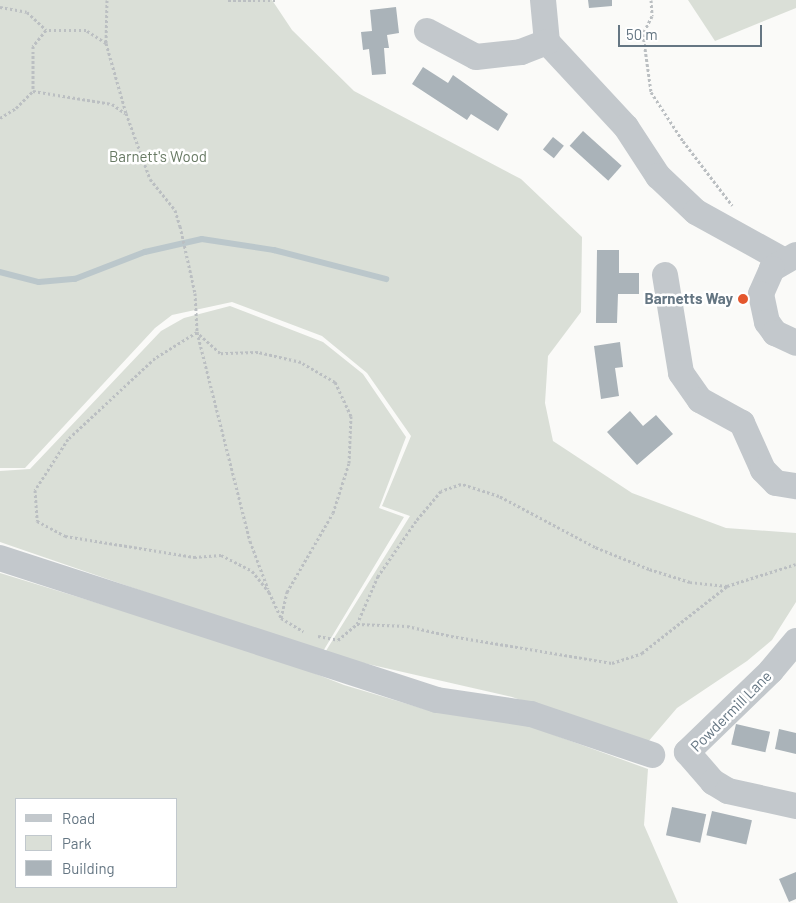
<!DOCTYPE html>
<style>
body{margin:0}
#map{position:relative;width:796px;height:903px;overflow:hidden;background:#fafaf8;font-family:Barlow,sans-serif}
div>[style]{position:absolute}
.green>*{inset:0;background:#dadfd7}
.stream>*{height:5.5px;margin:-2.75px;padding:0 2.75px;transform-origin:2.75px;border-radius:2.75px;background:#bbc7cb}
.building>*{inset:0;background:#aab3b9;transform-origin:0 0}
.path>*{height:3px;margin-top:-1.5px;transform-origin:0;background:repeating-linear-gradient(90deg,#bbbfc2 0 2.5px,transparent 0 5px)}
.minor>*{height:26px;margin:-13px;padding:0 13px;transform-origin:13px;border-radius:13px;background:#c3c8cc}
.dots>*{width:14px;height:14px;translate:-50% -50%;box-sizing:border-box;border:2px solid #fff;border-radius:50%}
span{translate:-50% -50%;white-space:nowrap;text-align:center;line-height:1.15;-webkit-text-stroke:5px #fff;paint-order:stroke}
.park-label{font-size:15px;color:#687a64}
.poi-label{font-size:15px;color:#657683;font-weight:700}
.right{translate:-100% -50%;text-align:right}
.street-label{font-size:15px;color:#657683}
.legend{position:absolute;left:15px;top:798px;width:162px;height:90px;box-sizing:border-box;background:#fff;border:1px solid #c1c8cd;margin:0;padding:6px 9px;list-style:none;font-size:15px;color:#657683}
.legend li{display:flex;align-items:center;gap:10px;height:25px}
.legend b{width:25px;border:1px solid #c1c8cd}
.scale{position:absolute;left:618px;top:25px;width:144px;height:22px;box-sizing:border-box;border:2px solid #657683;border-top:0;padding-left:6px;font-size:15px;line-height:18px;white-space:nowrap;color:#657683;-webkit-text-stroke:4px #fff;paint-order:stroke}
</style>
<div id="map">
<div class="green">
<div style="clip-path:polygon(0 0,272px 0,292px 30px,354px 91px,521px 179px,582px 237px,581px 312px,548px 356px,545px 403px,553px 441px,632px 493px,726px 528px,796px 533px,796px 602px,772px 640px,747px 661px,677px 708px,647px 743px,512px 697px,324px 654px,410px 516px,382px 506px,411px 436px,367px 373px,322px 336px,232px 302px,172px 315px,155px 328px,25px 468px,0 468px)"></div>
<div style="clip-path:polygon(688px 0,796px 0,796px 8px,715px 41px)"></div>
<div style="clip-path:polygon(230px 306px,323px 342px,363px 374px,406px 437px,379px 508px,404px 517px,322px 653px,0 542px,0 471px,30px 469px,161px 331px,184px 318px)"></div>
<div style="clip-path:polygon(evenodd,0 573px,270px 656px,344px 685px,431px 711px,524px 724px,648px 769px,644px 825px,678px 903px,0 903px,0 573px,16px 799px,176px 799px,176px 887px,16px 887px,16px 799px)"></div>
</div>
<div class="stream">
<div style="left:0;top:272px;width:40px;rotate:14.4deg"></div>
<div style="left:39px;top:282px;width:36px;rotate:-5deg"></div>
<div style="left:75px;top:279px;width:75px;rotate:-21.1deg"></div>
<div style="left:145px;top:252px;width:58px;rotate:-12.8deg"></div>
<div style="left:202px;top:239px;width:73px;rotate:8.7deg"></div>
<div style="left:274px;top:250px;width:116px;rotate:14.5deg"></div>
</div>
<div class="building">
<div style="clip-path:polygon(588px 0,612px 0,612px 6px,589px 8px)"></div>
<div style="clip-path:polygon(396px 7px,399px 33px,387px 35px,389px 48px,384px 48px,386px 74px,372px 75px,369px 49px,363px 50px,361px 32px,372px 31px,370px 10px)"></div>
<div style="clip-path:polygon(423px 67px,448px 83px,453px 75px,508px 114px,498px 131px,471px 114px,467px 120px,412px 84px)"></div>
<div style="left:583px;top:131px;width:52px;height:20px;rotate:42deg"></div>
<div style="left:553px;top:137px;width:14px;height:16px;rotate:39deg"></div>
<div style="clip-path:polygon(597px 250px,619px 250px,619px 273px,639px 273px,639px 294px,618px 294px,617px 323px,596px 323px)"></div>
<div style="clip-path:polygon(620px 342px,623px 367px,615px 368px,619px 396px,601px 399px,594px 346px)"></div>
<div style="clip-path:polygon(630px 411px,643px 426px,656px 415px,673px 434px,637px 465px,607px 432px)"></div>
<div style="left:736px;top:724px;width:35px;height:21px;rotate:13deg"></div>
<div style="clip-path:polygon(779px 729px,796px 733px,796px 754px,775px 749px)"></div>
<div style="left:672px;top:807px;width:35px;height:29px;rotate:12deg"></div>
<div style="left:712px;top:811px;width:41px;height:25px;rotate:13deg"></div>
<div style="clip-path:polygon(796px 872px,796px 899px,789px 902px,779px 879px)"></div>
</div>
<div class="path">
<div style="left:107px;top:0;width:43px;rotate:91.3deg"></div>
<div style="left:106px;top:43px;width:73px;rotate:74.1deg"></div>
<div style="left:126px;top:113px;width:70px;rotate:70deg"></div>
<div style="left:150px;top:179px;width:40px;rotate:51deg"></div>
<div style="left:175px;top:210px;width:17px;rotate:73deg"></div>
<div style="left:180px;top:226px;width:69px;rotate:77.4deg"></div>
<div style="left:195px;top:293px;width:39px;rotate:87deg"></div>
<div style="left:197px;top:332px;width:216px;rotate:75.8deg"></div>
<div style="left:250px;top:541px;width:51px;rotate:69.4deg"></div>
<div style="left:228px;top:0;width:47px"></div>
<div style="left:651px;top:0;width:16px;rotate:86deg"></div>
<div style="left:652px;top:16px;width:20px;rotate:117deg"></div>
<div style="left:643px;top:34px;width:59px;rotate:82.1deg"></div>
<div style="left:651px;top:92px;width:59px;rotate:56.9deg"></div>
<div style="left:683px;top:141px;width:81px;rotate:52.6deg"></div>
<div style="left:0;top:7px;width:27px;rotate:10deg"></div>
<div style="left:27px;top:12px;width:26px;rotate:43deg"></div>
<div style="left:106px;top:43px;width:24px;rotate:-147deg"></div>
<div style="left:86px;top:30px;width:40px;rotate:180deg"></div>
<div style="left:46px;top:30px;width:21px;rotate:129deg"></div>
<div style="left:33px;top:46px;width:45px;rotate:90deg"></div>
<div style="left:33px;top:91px;width:80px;rotate:9.3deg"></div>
<div style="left:112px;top:104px;width:16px;rotate:35deg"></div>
<div style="left:0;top:118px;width:19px;rotate:-32deg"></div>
<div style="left:16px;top:108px;width:24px;rotate:-45deg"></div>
<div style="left:727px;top:586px;width:37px;rotate:-174deg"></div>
<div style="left:690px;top:582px;width:43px;rotate:-162.4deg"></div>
<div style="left:649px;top:569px;width:58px;rotate:-157.8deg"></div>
<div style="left:595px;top:547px;width:109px;rotate:-152deg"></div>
<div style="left:499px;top:496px;width:40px;rotate:-162deg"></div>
<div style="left:461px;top:484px;width:21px;rotate:161deg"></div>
<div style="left:441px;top:491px;width:39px;rotate:130deg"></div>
<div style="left:416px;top:521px;width:67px;rotate:124.6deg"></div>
<div style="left:378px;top:576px;width:52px;rotate:113.6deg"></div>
<div style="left:357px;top:624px;width:50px;rotate:2.3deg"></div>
<div style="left:407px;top:626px;width:45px;rotate:12.8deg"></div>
<div style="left:451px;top:636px;width:163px;rotate:9.5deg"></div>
<div style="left:612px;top:663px;width:32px;rotate:-18deg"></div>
<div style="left:642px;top:653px;width:108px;rotate:-38.2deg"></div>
<div style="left:727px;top:586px;width:72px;rotate:-17.7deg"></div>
<div style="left:281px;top:618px;width:27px;rotate:-77deg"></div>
<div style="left:287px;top:592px;width:91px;rotate:-59.8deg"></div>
<div style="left:333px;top:513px;width:52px;rotate:-72.3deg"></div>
<div style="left:349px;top:463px;width:47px;rotate:-87.6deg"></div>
<div style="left:351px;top:416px;width:38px;rotate:-115deg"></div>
<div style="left:335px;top:382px;width:39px;rotate:-150deg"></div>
<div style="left:301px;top:362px;width:44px;rotate:-166.9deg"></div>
<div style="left:258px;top:352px;width:38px;rotate:178deg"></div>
<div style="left:220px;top:353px;width:31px;rotate:-138deg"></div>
<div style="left:197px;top:332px;width:49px;rotate:148.2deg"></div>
<div style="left:155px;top:358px;width:119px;rotate:137deg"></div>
<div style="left:68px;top:439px;width:61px;rotate:122.9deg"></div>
<div style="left:35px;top:490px;width:31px;rotate:86deg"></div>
<div style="left:37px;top:521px;width:32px;rotate:28deg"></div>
<div style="left:65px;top:536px;width:131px;rotate:9.2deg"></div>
<div style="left:194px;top:557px;width:27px;rotate:-4deg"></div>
<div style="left:221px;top:555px;width:35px;rotate:27deg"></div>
<div style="left:252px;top:571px;width:27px;rotate:51deg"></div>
<div style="left:269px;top:592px;width:29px;rotate:65deg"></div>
<div style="left:281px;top:618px;width:26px;rotate:31deg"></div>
<div style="left:318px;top:636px;width:20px;rotate:11deg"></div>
<div style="left:338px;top:640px;width:25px;rotate:-40deg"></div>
</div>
<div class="minor">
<div style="left:543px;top:0;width:42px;rotate:84.6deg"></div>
<div style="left:547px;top:42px;width:116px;rotate:47.1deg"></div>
<div style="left:626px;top:127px;width:59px;rotate:56.9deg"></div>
<div style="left:658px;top:176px;width:52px;rotate:43.5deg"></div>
<div style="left:696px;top:212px;width:99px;rotate:28.9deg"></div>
<div style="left:427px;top:31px;width:55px;rotate:28deg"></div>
<div style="left:476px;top:57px;width:45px;rotate:-6.3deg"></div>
<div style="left:521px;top:52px;width:28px;rotate:-21deg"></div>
<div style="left:796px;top:255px;width:28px;rotate:150deg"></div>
<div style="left:772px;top:269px;width:27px;rotate:114deg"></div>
<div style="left:761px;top:294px;width:29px;rotate:78deg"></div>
<div style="left:767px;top:322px;width:14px;rotate:54deg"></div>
<div style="left:775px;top:333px;width:23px;rotate:25deg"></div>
<div style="left:665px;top:275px;width:99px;rotate:80.7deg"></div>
<div style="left:681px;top:373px;width:33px;rotate:55deg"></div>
<div style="left:700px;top:400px;width:48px;rotate:28.7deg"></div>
<div style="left:742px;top:423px;width:51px;rotate:65.9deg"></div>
<div style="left:763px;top:470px;width:18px;rotate:45deg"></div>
<div style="left:776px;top:483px;width:20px;rotate:9deg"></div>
<div style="left:0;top:558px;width:459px;rotate:18deg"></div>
<div style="left:437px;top:700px;width:95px;rotate:8.5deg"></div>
<div style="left:531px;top:714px;width:128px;rotate:18.7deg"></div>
<div style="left:796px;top:641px;width:39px;rotate:130deg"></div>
<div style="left:771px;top:671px;width:117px;rotate:136deg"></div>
<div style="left:687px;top:752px;width:40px;rotate:49deg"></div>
<div style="left:713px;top:782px;width:17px;rotate:31deg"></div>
<div style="left:728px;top:791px;width:70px;rotate:12.4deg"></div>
</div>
<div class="dots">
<div style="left:743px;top:299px;background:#e4572e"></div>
</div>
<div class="park-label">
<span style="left:158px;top:157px">Barnett's Wood</span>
</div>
<div class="poi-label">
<span class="right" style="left:733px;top:299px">Barnetts Way</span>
</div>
<div class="street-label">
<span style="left:731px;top:711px;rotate:-45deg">Powdermill Lane</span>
</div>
<ul class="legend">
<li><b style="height:6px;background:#c3c8cc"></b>Road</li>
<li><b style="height:14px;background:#dadfd7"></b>Park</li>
<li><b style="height:14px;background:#aab3b9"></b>Building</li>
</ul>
<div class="scale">50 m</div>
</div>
